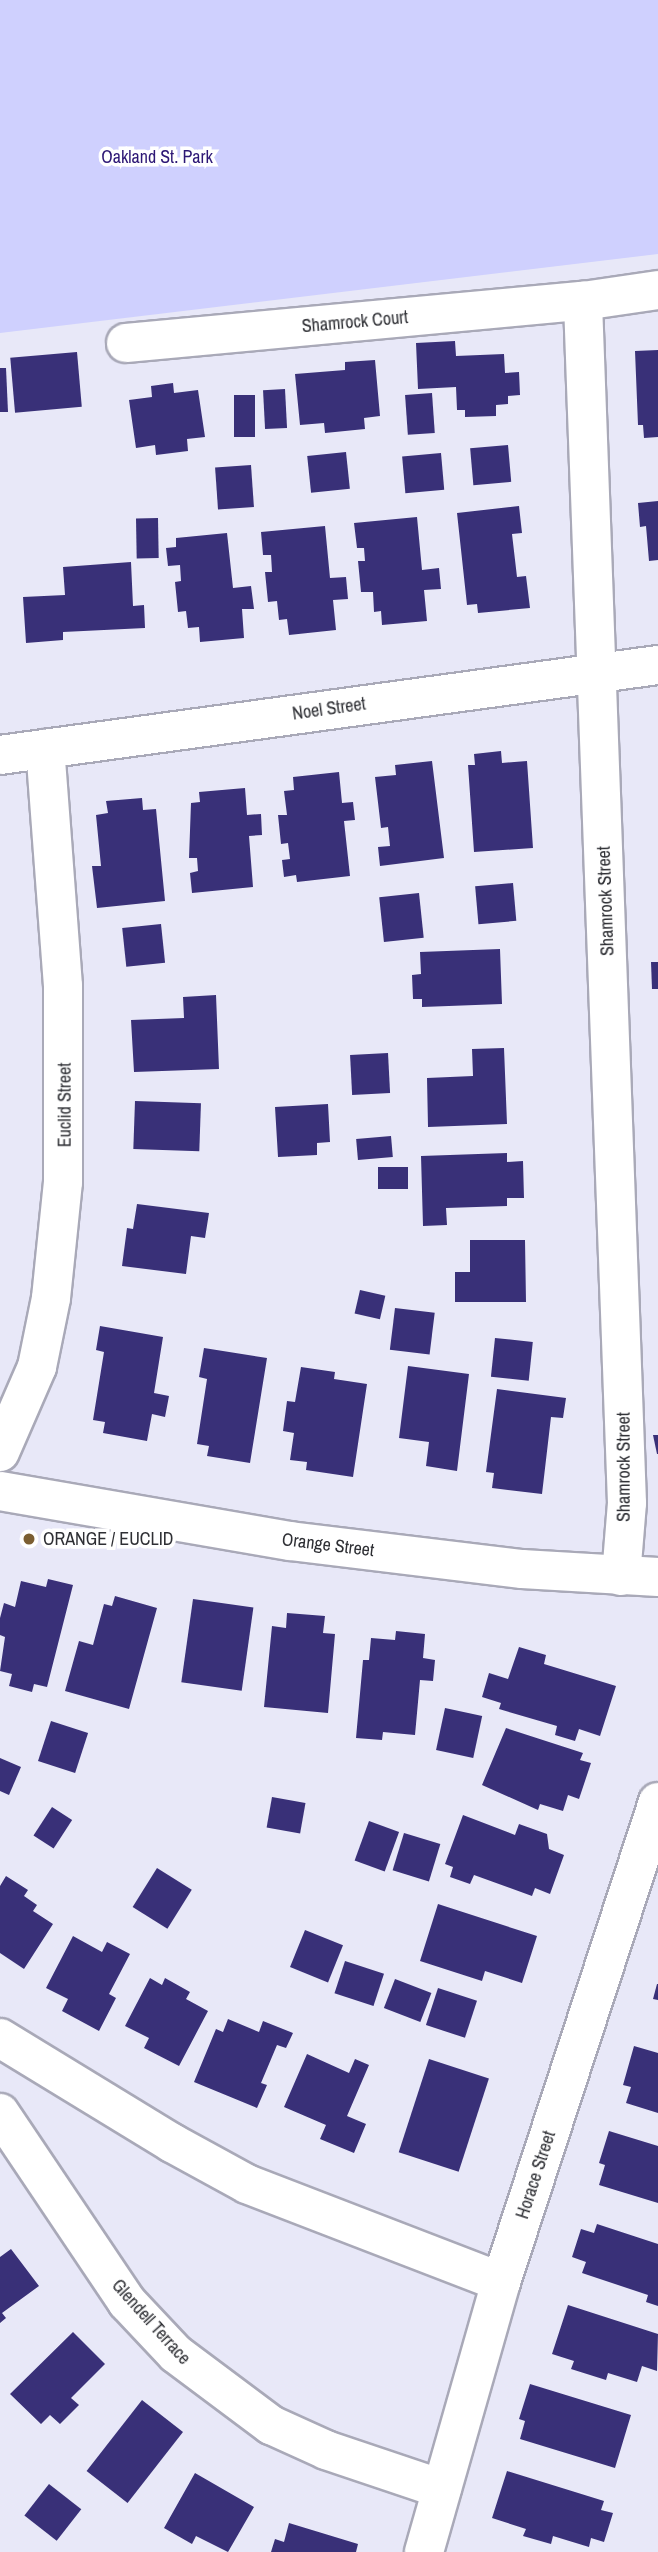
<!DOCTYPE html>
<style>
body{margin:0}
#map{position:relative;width:658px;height:2552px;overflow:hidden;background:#e8e8f8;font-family:"Archivo Narrow",sans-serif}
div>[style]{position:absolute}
.green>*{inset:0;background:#cfd0fe}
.building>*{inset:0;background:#393078;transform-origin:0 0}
.roads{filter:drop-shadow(2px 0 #a9a9b8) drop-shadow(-2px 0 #a9a9b8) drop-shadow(0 2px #a9a9b8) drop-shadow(0 -2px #a9a9b8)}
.street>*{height:38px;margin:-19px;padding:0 19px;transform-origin:19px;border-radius:19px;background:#fff}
.secondary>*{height:38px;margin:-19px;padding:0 19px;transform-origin:19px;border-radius:19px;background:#fff}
.dots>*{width:19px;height:19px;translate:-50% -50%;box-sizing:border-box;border:4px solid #fff;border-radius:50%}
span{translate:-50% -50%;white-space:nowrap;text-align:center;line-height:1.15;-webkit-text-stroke:7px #fff;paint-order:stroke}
.park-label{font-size:18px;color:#2d1775}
.street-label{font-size:18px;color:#2e2f34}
.poi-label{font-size:18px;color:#2e2f34}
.left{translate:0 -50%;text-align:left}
</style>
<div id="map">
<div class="green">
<div style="clip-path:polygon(0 0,658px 0,658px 254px,0 333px)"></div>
</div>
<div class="building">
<div style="clip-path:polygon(455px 341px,456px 356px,504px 354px,505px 373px,519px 372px,520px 395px,508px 396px,508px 404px,496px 405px,496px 416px,465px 417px,465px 410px,457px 410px,456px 387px,418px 389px,416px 343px)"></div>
<div style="clip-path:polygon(658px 350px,658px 437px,644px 438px,643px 425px,638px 425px,635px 351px)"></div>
<div style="left:77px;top:352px;width:55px;height:67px;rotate:85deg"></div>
<div style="clip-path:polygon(375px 360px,380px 416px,364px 418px,365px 429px,325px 433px,324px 423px,300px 425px,295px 374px,345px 370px,345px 362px)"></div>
<div style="clip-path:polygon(0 368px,6px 368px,8px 412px,0 412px)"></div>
<div style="clip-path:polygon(173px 383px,174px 393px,198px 390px,205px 437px,187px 439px,188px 451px,156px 455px,155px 445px,136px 448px,129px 400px,152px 397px,151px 386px)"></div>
<div style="left:285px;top:389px;width:39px;height:22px;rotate:87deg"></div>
<div style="left:432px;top:393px;width:40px;height:27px;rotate:86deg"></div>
<div style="left:234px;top:395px;width:21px;height:42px"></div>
<div style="left:508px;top:445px;width:37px;height:38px;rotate:85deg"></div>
<div style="left:346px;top:452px;width:37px;height:39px;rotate:84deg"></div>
<div style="left:441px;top:453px;width:37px;height:39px;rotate:85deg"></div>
<div style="left:251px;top:465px;width:42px;height:36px;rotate:86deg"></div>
<div style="clip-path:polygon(658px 501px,658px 560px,649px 561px,646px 526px,640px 527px,638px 503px)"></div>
<div style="clip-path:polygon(519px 506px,522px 533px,512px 534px,517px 577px,526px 576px,530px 608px,478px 613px,477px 604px,467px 605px,457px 513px)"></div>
<div style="clip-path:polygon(417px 517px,422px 570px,439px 568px,441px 589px,424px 590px,427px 621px,382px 625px,381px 611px,374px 612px,373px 592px,361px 592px,358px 561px,365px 561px,364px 548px,357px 548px,354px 523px)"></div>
<div style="left:158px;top:518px;width:40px;height:22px;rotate:89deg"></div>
<div style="clip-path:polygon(325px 526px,330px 578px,346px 577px,348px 599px,333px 600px,336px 630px,289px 635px,287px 619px,279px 620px,277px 601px,268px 602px,265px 572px,272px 572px,271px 555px,263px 555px,261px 532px)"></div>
<div style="clip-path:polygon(227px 533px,233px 588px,251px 586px,254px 609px,242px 609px,244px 638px,200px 642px,199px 627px,188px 628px,186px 611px,178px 612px,175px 582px,181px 581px,180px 565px,168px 566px,166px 548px,176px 547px,176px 538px)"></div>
<div style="clip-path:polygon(131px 562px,133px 606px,144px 605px,145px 628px,63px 632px,63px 640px,26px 643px,23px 597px,65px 595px,63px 567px)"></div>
<div style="clip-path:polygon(501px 751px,502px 763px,527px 761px,533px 848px,474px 852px,468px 765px,475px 765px,474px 754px)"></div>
<div style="clip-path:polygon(432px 761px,444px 858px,380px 866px,378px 847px,390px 846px,388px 827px,381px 828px,375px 777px,396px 775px,395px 765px)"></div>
<div style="clip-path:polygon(339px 772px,342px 803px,353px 802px,355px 820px,344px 821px,350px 876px,297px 882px,296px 875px,284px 877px,282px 860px,290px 859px,288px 843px,281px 844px,278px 815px,287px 815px,284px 791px,294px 790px,293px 777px)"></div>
<div style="clip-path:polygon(245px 788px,247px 815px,261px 814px,262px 835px,249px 836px,253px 887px,192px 893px,190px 873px,198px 871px,197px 858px,189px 858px,191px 803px,200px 802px,199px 792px)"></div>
<div style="clip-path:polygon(142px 798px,143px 810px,156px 809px,165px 901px,97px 908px,92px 866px,101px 866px,96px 815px,108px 813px,106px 801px)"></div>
<div style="left:513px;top:883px;width:38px;height:38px;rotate:85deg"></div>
<div style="left:419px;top:893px;width:45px;height:40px;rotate:84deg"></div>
<div style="left:161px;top:924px;width:39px;height:39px;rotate:84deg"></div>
<div style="clip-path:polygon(500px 949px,502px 1004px,422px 1007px,422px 999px,413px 999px,412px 975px,421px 974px,420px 952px)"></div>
<div style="clip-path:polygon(651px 962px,658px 962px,658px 989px,652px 989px)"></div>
<div style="clip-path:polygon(216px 995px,219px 1069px,134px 1072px,131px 1020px,184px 1018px,183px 997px)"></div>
<div style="clip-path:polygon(504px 1048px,507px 1124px,428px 1127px,427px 1078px,473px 1076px,472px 1049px)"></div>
<div style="left:388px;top:1053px;width:40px;height:38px;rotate:87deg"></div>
<div style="left:135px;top:1101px;width:66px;height:48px;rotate:2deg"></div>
<div style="clip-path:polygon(328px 1104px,330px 1142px,317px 1143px,317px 1155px,278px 1157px,275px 1107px)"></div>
<div style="left:391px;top:1136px;width:21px;height:35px;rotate:85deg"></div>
<div style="clip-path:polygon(507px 1153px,507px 1162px,523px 1161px,524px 1198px,507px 1198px,507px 1206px,446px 1208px,447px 1225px,423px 1226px,421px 1156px)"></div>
<div style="left:408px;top:1167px;width:22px;height:30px;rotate:90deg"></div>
<div style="clip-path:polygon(137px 1204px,209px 1213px,205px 1238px,191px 1236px,186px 1274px,122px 1266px,127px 1228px,133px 1229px)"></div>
<div style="clip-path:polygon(470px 1240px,525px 1240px,526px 1302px,455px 1302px,455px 1272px,470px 1272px)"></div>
<div style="left:360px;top:1290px;width:26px;height:24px;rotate:13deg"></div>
<div style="left:395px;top:1308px;width:40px;height:42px;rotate:7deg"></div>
<div style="clip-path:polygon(100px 1326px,163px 1337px,154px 1393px,169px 1396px,165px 1417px,152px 1414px,147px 1441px,103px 1433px,105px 1422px,93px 1420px,104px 1352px,96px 1350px)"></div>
<div style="left:495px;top:1338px;width:38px;height:39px;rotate:6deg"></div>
<div style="clip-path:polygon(204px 1348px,267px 1358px,250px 1463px,207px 1456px,209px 1446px,197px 1444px,207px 1379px,199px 1377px)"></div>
<div style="clip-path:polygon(408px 1366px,469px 1374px,457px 1471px,426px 1466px,429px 1442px,399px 1438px)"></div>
<div style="clip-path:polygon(301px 1367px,335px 1372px,334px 1379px,367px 1384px,353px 1477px,306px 1470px,307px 1462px,290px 1460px,294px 1433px,283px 1431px,287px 1401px,295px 1402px)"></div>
<div style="clip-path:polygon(497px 1389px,566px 1398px,563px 1418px,551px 1417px,542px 1494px,492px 1488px,494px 1473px,486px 1472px)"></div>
<div style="clip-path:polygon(653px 1435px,658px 1435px,658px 1454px,657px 1454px)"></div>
<div style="clip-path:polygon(48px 1579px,73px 1585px,47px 1687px,34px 1684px,32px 1692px,9px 1686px,12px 1674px,0 1671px,5px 1637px,0 1635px,0 1618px,4px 1603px,15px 1607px,21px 1581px,46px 1587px)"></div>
<div style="clip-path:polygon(115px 1596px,157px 1608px,129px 1709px,65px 1691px,79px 1641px,93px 1645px,104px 1604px,112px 1606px)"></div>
<div style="left:193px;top:1599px;width:61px;height:84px;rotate:8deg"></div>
<div style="clip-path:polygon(287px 1613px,325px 1616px,323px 1633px,335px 1634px,328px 1713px,264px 1707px,272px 1626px,286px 1628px)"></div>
<div style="clip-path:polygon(396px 1631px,425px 1634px,423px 1658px,435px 1660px,433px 1681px,420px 1680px,415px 1735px,383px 1732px,382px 1740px,356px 1738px,363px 1660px,369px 1660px,371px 1638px,395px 1640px)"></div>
<div style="clip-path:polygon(519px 1647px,546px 1655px,544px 1664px,616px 1686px,600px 1736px,579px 1729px,575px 1741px,555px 1735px,557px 1726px,499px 1709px,501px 1703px,482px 1697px,489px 1673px,508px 1679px)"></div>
<div style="left:445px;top:1708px;width:38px;height:43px;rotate:12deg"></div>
<div style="left:51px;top:1721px;width:39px;height:42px;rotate:18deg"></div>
<div style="clip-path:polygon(506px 1728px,583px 1753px,580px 1760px,591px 1763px,579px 1799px,568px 1795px,563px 1811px,540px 1804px,538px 1810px,482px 1785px)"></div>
<div style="clip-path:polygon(0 1758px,21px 1767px,9px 1795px,0 1791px)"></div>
<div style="left:272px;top:1797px;width:34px;height:31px;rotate:10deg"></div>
<div style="left:52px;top:1807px;width:24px;height:34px;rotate:33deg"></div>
<div style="clip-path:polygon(463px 1815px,515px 1835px,519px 1824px,547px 1834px,549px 1849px,564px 1855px,550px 1894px,535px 1888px,532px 1896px,474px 1875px,470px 1884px,450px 1877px,453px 1867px,445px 1864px)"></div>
<div style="left:369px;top:1821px;width:32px;height:42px;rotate:20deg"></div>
<div style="left:404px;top:1833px;width:38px;height:39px;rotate:17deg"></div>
<div style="left:157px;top:1868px;width:41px;height:46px;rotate:32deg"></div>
<div style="clip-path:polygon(6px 1876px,28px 1890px,24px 1896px,37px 1905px,33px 1911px,53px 1924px,24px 1969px,0 1953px,0 1886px)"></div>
<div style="clip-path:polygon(438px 1904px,537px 1936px,522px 1983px,485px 1971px,482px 1981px,420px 1961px)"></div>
<div style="left:305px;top:1930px;width:41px;height:40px;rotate:22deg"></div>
<div style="clip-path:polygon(73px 1936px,102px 1952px,107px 1942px,130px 1954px,109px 1994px,116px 1998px,99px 2031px,62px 2011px,68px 1999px,46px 1988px)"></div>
<div style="left:345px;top:1961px;width:41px;height:34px;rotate:18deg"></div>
<div style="clip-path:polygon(150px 1978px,162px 1985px,165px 1978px,190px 1992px,186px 1999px,208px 2011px,179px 2066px,144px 2048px,149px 2038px,125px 2026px)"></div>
<div style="left:395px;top:1979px;width:39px;height:31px;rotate:21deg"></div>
<div style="clip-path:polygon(657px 1984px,658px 1984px,658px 2000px,653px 1999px)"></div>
<div style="left:438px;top:1988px;width:41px;height:39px;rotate:18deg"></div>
<div style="clip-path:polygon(228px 2019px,259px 2032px,263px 2021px,293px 2033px,286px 2048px,277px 2045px,261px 2083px,267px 2085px,257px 2108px,194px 2082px,216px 2029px,223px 2032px)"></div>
<div style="clip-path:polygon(634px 2046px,658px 2053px,658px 2113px,626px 2103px,631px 2087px,623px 2085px)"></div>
<div style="clip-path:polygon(307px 2054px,349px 2073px,355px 2059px,369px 2065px,347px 2116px,366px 2124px,354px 2153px,320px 2139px,326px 2125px,284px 2107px)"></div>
<div style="left:429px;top:2059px;width:63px;height:98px;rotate:18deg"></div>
<div style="clip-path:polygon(609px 2131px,658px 2146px,658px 2203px,599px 2185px,605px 2165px,599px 2163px)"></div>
<div style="clip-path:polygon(597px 2224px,658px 2244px,658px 2306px,646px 2302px,648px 2295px,582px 2273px,586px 2262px,572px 2257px,581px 2229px,594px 2233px)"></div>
<div style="clip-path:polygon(11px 2249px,39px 2286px,2px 2313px,6px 2318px,0 2323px,0 2257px)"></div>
<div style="clip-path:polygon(568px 2305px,658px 2334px,657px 2371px,642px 2366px,637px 2382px,608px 2373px,606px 2380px,571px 2369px,574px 2361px,552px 2354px)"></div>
<div style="clip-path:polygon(73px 2332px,105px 2364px,71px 2398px,79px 2405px,60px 2424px,50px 2415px,41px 2424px,10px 2394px)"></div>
<div style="clip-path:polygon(530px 2384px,631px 2415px,615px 2468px,520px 2439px,525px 2421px,519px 2419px)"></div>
<div style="left:142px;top:2400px;width:52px;height:90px;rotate:38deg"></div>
<div style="clip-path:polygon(507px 2471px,604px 2501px,601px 2510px,613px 2513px,604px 2542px,591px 2538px,589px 2547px,553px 2536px,551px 2544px,523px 2536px,526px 2529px,492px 2518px)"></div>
<div style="clip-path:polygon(195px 2473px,254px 2507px,228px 2552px,196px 2536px,192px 2544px,164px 2528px)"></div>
<div style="left:49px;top:2484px;width:41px;height:40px;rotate:38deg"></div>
<div style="clip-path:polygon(289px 2523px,358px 2544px,356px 2552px,271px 2552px,275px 2539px,284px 2542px)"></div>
</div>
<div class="roads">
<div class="street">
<div style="left:126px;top:343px;width:459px;rotate:-5.3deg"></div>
<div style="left:0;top:755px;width:664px;rotate:-7.79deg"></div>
<div style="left:0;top:1452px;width:93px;rotate:-66.5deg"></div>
<div style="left:37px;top:1367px;width:70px;rotate:-78.5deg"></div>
<div style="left:51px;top:1298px;width:117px;rotate:-84.1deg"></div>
<div style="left:63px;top:1182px;width:196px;rotate:-90deg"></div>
<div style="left:63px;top:986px;width:238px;rotate:-94.3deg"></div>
<div style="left:621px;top:1576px;width:73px;rotate:-85.3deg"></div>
<div style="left:627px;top:1503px;width:1203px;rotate:-92.1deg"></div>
<div style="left:583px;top:301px;width:76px;rotate:-8.3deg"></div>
<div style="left:0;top:2038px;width:202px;rotate:31.4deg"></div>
<div style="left:172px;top:2143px;width:85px;rotate:28.7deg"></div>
<div style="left:247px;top:2184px;width:272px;rotate:21.1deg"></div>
<div style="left:0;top:2113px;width:228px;rotate:56.1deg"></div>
<div style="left:127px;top:2302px;width:71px;rotate:46.7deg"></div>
<div style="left:176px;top:2354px;width:119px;rotate:36.8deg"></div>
<div style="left:271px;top:2425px;width:60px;rotate:24.4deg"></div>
<div style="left:326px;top:2450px;width:122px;rotate:18.6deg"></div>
<div style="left:424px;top:2552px;width:281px;rotate:-74.1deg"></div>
<div style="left:501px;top:2282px;width:505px;rotate:-71.89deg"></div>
</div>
<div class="secondary">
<div style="left:0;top:1491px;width:294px;rotate:9.8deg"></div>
<div style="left:290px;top:1541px;width:234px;rotate:6.9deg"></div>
<div style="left:522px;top:1569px;width:136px;rotate:3.4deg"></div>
</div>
</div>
<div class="dots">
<div style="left:29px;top:1539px;background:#7b5e32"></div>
</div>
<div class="park-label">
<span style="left:157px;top:157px">Oakland St. Park</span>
</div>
<div class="street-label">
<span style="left:355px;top:322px;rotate:-5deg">Shamrock Court</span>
<span style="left:329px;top:709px;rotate:-8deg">Noel Street</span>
<span style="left:606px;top:901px;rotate:-92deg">Shamrock Street</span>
<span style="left:65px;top:1105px;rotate:-90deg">Euclid Street</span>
<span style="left:624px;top:1467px;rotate:-90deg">Shamrock Street</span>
<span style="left:328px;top:1545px;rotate:7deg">Orange Street</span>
<span style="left:536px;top:2175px;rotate:-72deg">Horace Street</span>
<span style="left:151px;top:2322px;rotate:48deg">Glendell Terrace</span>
</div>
<div class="poi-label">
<span class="left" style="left:43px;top:1539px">ORANGE / EUCLID</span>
</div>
</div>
